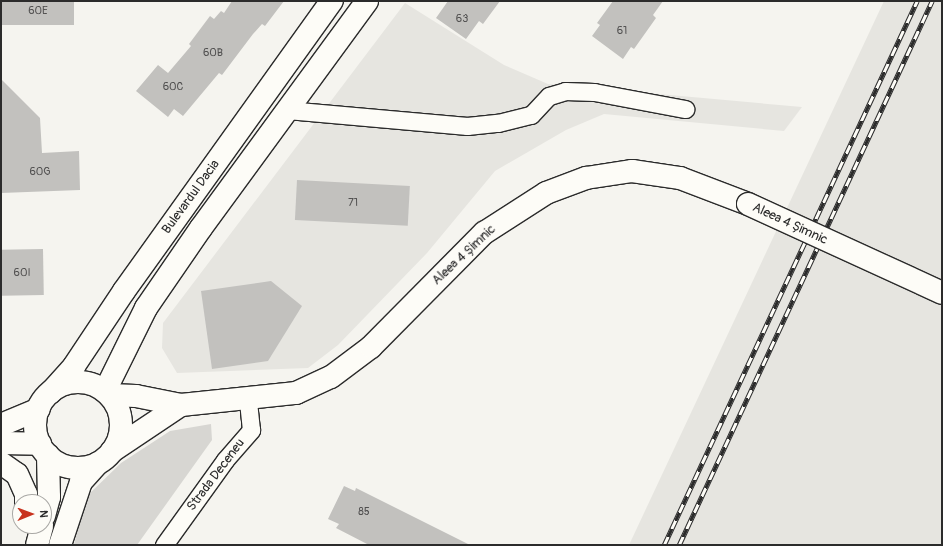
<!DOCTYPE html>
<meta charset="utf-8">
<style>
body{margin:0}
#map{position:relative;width:943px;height:546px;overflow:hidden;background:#f5f4ef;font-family:Pangolin,sans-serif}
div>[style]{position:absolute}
.built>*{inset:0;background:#e6e5e0}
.green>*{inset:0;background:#d7d6d2}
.building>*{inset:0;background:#c2c1be;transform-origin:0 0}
.roads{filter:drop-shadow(1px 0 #2b2b2b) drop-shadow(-1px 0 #2b2b2b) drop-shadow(0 1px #2b2b2b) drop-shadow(0 -1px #2b2b2b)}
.street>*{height:17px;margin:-8.5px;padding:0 8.5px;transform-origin:8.5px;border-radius:8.5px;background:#fdfcf7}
.secondary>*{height:22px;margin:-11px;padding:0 11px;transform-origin:11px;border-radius:11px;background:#fdfcf7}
.primary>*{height:22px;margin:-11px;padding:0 11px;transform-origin:11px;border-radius:11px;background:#fdfcf7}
.primary>.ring{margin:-11px;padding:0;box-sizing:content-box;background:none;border:22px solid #fdfcf7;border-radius:50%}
.rail>*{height:4.5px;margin-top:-2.25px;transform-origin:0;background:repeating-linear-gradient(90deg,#fdfcf7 0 9px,#2b2b2b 0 18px);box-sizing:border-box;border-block:1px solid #2b2b2b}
.bridges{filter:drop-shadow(1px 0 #2b2b2b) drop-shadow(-1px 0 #2b2b2b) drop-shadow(0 1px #2b2b2b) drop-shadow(0 -1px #2b2b2b)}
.primary-bridge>*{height:22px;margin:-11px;padding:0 11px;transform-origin:11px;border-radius:11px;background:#fdfcf7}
span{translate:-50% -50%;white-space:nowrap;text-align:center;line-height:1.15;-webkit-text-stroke:3px #fdfcf7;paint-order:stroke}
.number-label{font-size:11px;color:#515050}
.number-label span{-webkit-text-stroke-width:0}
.street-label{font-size:13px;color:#2b2b2b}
.frame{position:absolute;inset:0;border:2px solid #2b2b2b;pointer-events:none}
.north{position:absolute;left:12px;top:494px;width:40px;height:40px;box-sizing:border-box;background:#fdfcf7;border:1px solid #a9a8a5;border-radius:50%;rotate:89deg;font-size:11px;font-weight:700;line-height:16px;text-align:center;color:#2b2b2b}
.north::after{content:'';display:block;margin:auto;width:14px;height:18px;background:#c8321e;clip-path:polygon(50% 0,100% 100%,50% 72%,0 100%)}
</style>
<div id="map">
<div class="built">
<div style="clip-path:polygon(884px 1px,942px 1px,942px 545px,629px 545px)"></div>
<div style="clip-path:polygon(405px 3px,504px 65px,548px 84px,802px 107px,784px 131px,604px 114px,566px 130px,495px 171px,427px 253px,338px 345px,308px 368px,177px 373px,162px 348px,163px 323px)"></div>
</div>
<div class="green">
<div style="clip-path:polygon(211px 424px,212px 440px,137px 545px,74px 545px,85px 498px,121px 463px,170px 431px)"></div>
</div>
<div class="building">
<div style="left:1px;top:1px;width:73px;height:24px"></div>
<div style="clip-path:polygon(232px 1px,284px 1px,265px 26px,262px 24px,253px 34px,222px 75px,219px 73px,183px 116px,174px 109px,168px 117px,136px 91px,158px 65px,168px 73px,191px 46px,189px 44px,210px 16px,214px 19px,221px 11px,224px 13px)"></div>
<div style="clip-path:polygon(448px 1px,500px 1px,483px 24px,479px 21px,466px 39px,436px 18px)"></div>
<div style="clip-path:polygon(613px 1px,663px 1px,653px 15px,656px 18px,634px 49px,631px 47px,623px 59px,592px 36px,600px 25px,597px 23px)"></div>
<div style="clip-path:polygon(1px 79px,40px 118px,42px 153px,79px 151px,80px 190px,1px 193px)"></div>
<div style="left:297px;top:180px;width:113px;height:40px;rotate:3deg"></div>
<div style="left:43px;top:249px;width:46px;height:42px;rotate:89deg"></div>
<div style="clip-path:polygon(271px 281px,302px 306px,268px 361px,212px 369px,201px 291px)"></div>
<div style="clip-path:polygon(344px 486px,355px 491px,356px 488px,470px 545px,369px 545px,336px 528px,339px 524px,328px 519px)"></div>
</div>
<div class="roads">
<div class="street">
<div style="left:287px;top:110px;width:181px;rotate:5.1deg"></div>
<div style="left:467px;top:126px;width:31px;rotate:-6deg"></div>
<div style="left:498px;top:123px;width:34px;rotate:-14deg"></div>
<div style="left:531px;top:115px;width:26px;rotate:-47deg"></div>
<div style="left:549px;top:96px;width:17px;rotate:-17deg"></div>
<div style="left:565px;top:91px;width:29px;rotate:2deg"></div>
<div style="left:594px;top:92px;width:93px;rotate:10.6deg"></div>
<div style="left:164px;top:545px;width:105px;rotate:-54.3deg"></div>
<div style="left:225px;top:460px;width:40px;rotate:-49deg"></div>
<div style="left:251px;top:430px;width:30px;rotate:-96deg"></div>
</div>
<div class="secondary">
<div style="left:1px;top:425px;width:41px;rotate:-22.8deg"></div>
<div style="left:1px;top:443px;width:39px;rotate:1deg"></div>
</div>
<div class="primary">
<div class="ring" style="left:35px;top:382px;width:64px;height:64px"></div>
<div style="left:105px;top:391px;width:93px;rotate:-63.7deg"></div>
<div style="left:146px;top:308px;width:97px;rotate:-55.5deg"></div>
<div style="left:201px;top:228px;width:281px;rotate:-53.8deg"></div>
<div style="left:50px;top:393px;width:36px;rotate:-48deg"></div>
<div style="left:74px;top:366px;width:90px;rotate:-56.3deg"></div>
<div style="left:124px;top:291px;width:357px;rotate:-54.4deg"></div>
<div style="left:109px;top:395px;width:27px;rotate:2deg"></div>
<div style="left:136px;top:396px;width:46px;rotate:11.3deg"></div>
<div style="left:181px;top:405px;width:116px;rotate:-6deg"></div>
<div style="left:296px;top:393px;width:38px;rotate:-25deg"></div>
<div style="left:331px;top:377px;width:50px;rotate:-36.9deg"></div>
<div style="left:371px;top:347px;width:161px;rotate:-45.3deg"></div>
<div style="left:484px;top:233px;width:74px;rotate:-32.8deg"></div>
<div style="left:546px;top:193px;width:43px;rotate:-20.6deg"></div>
<div style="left:586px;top:178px;width:47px;rotate:-8.7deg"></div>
<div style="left:632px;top:171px;width:49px;rotate:8.3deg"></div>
<div style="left:680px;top:178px;width:73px;rotate:20.9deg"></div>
<div style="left:112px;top:451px;width:83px;rotate:-33.7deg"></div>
<div style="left:1px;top:463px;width:19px;rotate:35deg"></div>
<div style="left:17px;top:474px;width:22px;rotate:66deg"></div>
<div style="left:26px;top:494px;width:8px;rotate:90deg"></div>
<div style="left:44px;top:516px;width:20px;rotate:-75deg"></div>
<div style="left:49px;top:497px;width:42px;rotate:-91.4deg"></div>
<div style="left:37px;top:545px;width:20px;rotate:-75deg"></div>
<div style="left:60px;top:545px;width:66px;rotate:-71.6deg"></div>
<div style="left:81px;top:482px;width:25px;rotate:-48deg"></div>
</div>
</div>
<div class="rail">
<div style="left:664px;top:545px;width:600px;rotate:-65.06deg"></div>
<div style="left:679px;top:545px;width:600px;rotate:-65.06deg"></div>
</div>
<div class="bridges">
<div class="primary-bridge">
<div style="left:748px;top:204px;width:213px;rotate:24.6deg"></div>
</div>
</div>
<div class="number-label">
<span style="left:38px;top:11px">60E</span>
<span style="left:462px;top:19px">63</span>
<span style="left:622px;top:31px">61</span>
<span style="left:213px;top:53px">60B</span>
<span style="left:173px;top:87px">60C</span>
<span style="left:40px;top:172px">60G</span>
<span style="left:353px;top:203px">71</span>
<span style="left:22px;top:273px">60I</span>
<span style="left:364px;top:512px">85</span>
</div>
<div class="street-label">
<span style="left:191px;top:197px;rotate:-54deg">Bulevardul Dacia</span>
<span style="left:790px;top:224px;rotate:25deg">Aleea 4 Șimnic</span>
<span style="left:464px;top:255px;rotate:-43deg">Aleea 4 Șimnic</span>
<span style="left:216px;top:475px;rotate:-53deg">Strada Deceneu</span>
</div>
<div class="frame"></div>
<div class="north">N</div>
</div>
